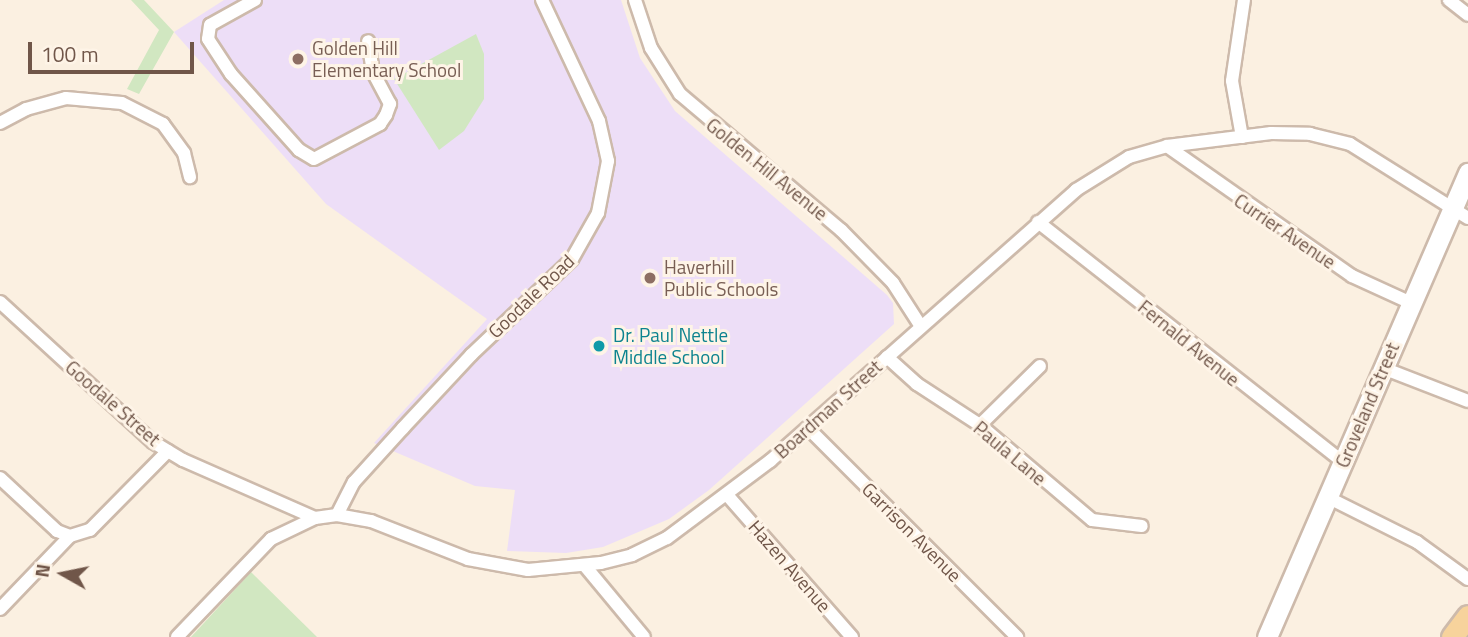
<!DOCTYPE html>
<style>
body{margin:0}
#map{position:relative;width:1468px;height:637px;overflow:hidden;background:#fbf0e1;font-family:"Titillium Web",sans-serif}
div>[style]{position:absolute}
.education>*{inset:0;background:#eddef7}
.green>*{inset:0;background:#d1e7c1}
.roads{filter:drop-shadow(2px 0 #cdbaab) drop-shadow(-2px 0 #cdbaab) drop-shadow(0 2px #cdbaab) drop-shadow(0 -2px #cdbaab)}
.minor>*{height:12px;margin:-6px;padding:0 6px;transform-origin:6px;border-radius:6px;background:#fff}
.secondary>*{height:19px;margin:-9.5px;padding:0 9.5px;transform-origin:9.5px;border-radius:9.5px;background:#fff}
.primary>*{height:21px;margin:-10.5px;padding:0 10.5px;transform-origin:10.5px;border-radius:10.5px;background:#f7d39c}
.dots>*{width:19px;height:19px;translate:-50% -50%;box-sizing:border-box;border:4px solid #fef4e7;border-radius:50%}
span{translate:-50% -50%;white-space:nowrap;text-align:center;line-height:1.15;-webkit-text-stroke:6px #fef4e7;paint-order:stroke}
.education-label{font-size:19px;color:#785e54}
.left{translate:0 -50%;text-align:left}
.street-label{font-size:19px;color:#705649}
.culture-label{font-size:19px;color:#0d838f}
.north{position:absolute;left:28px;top:539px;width:70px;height:70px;-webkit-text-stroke:5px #fef4e7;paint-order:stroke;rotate:279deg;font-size:19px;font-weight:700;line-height:28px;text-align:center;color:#705649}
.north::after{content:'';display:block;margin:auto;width:24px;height:32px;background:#705649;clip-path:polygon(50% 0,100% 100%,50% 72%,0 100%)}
.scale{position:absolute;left:28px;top:42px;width:166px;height:32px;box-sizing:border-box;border:4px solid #705649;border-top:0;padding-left:9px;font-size:21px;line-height:24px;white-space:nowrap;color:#705649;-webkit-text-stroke:5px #fef4e7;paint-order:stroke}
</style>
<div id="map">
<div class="education">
<div style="clip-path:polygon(224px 0,621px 0,640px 58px,675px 111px,887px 295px,893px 303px,894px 324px,709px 490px,669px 519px,603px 547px,566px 553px,507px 551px,515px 490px,475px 486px,374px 443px,487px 319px,326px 204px,174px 32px)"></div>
</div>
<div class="green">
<div style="clip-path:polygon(131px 0,144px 0,174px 32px,139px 94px,127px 89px,159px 30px)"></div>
<div style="clip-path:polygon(476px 34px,484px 54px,484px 99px,464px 131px,439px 150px,394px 79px)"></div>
<div style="clip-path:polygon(251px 572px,317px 637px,191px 637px)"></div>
</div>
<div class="roads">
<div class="minor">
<div style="left:255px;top:0;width:51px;rotate:150.9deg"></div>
<div style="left:210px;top:25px;width:14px;rotate:98deg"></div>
<div style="left:208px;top:39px;width:42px;rotate:56.7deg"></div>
<div style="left:231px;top:74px;width:102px;rotate:48.2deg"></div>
<div style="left:299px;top:150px;width:17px;rotate:31deg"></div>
<div style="left:314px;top:159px;width:75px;rotate:-27.9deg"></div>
<div style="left:380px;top:124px;width:11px;rotate:-56deg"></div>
<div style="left:386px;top:115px;width:12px;rotate:-70deg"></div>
<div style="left:390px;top:104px;width:36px;rotate:-118deg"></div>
<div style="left:373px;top:72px;width:31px;rotate:-99deg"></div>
<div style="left:635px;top:0;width:51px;rotate:71.6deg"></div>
<div style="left:651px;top:48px;width:54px;rotate:57.8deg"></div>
<div style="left:680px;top:94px;width:211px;rotate:40.2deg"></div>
<div style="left:841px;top:230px;width:74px;rotate:45.5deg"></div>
<div style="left:893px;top:283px;width:50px;rotate:57.3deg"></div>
<div style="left:1449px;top:0;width:24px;rotate:38deg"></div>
<div style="left:0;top:123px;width:30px;rotate:-28deg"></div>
<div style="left:26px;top:109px;width:41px;rotate:-15.4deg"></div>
<div style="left:66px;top:98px;width:56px;rotate:5.1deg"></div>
<div style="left:122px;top:103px;width:46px;rotate:27.1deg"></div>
<div style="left:163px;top:124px;width:36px;rotate:54deg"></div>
<div style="left:184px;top:153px;width:25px;rotate:76deg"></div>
<div style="left:1242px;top:137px;width:57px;rotate:-100.1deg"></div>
<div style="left:1232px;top:81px;width:82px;rotate:-81.6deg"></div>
<div style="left:1167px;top:146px;width:226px;rotate:35.1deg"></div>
<div style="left:1352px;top:276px;width:65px;rotate:24.6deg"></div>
<div style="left:1038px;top:222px;width:388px;rotate:38.2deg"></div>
<div style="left:0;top:302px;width:207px;rotate:42.5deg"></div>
<div style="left:153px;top:442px;width:35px;rotate:31deg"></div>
<div style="left:183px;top:460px;width:144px;rotate:23.7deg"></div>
<div style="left:887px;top:357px;width:40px;rotate:42deg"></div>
<div style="left:917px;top:384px;width:75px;rotate:33.1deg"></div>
<div style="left:980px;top:425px;width:147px;rotate:40.3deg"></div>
<div style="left:1092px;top:520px;width:50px;rotate:6.8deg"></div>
<div style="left:1383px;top:368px;width:91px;rotate:21.2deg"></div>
<div style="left:980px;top:425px;width:84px;rotate:-44.5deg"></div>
<div style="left:808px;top:428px;width:296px;rotate:45deg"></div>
<div style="left:0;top:478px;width:78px;rotate:42.9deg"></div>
<div style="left:57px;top:531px;width:14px;rotate:21deg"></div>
<div style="left:728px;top:496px;width:188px;rotate:48.7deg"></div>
<div style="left:1327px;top:497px;width:101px;rotate:26.6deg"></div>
<div style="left:1417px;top:542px;width:63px;rotate:36deg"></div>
<div style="left:337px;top:515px;width:37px;rotate:-63deg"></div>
<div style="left:354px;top:482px;width:73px;rotate:-47.8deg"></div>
<div style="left:403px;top:428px;width:100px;rotate:-47deg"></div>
<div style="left:471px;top:355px;width:139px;rotate:-43.5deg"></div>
<div style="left:572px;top:259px;width:53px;rotate:-60.5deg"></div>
<div style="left:598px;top:213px;width:53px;rotate:-79.1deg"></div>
<div style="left:608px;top:161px;width:41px;rotate:-102.7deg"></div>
<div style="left:599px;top:121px;width:134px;rotate:-115.2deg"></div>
<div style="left:585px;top:566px;width:92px;rotate:50.3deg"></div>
<div style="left:0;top:609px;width:101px;rotate:-46.2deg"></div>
<div style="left:70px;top:536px;width:21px;rotate:-17deg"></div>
<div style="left:90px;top:530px;width:111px;rotate:-45.4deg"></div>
<div style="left:177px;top:637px;width:136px;rotate:-46.2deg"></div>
<div style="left:271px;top:539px;width:49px;rotate:-25.5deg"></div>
<div style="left:315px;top:518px;width:22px;rotate:-8deg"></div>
<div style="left:337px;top:515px;width:35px;rotate:10deg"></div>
<div style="left:371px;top:521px;width:104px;rotate:21.4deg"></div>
<div style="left:468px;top:559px;width:61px;rotate:10.4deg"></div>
<div style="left:528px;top:570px;width:73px;rotate:-5.5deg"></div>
<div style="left:601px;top:563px;width:32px;rotate:-14deg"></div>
<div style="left:632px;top:555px;width:39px;rotate:-26deg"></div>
<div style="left:667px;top:538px;width:129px;rotate:-36.8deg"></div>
<div style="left:770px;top:461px;width:409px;rotate:-41.5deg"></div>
<div style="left:1076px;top:190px;width:62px;rotate:-31.9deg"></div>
<div style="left:1129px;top:157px;width:40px;rotate:-16deg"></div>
<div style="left:1167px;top:146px;width:105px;rotate:-7.1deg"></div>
<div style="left:1271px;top:133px;width:39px;rotate:1deg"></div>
<div style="left:1310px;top:134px;width:41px;rotate:14deg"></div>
<div style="left:1350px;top:144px;width:139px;rotate:32.1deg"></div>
</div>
<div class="secondary">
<div style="left:1267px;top:637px;width:506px;rotate:-66.58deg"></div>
</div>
<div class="primary">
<div style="left:1452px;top:637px;width:26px;rotate:-53deg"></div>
</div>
</div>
<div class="dots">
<div style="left:298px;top:59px;background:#8d6e63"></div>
<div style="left:650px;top:278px;background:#8d6e63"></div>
<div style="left:599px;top:346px;background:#0f9aa8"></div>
</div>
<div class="education-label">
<span class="left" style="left:312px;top:59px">Golden Hill<br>Elementary School</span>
<span class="left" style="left:664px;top:278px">Haverhill<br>Public Schools</span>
</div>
<div class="street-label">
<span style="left:767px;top:169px;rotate:39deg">Golden Hill Avenue</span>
<span style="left:1285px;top:231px;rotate:34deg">Currier Avenue</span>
<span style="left:531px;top:296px;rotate:-44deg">Goodale Road</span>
<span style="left:1189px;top:343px;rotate:39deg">Fernald Avenue</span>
<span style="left:113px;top:403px;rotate:41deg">Goodale Street</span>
<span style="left:1367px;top:405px;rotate:-67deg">Groveland Street</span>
<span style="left:828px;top:409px;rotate:-42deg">Boardman Street</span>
<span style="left:1010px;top:453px;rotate:40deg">Paula Lane</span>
<span style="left:912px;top:532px;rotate:45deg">Garrison Avenue</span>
<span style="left:790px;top:566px;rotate:49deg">Hazen Avenue</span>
</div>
<div class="culture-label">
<span class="left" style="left:613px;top:346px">Dr. Paul Nettle<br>Middle School</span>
</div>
<div class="north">N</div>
<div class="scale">100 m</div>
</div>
